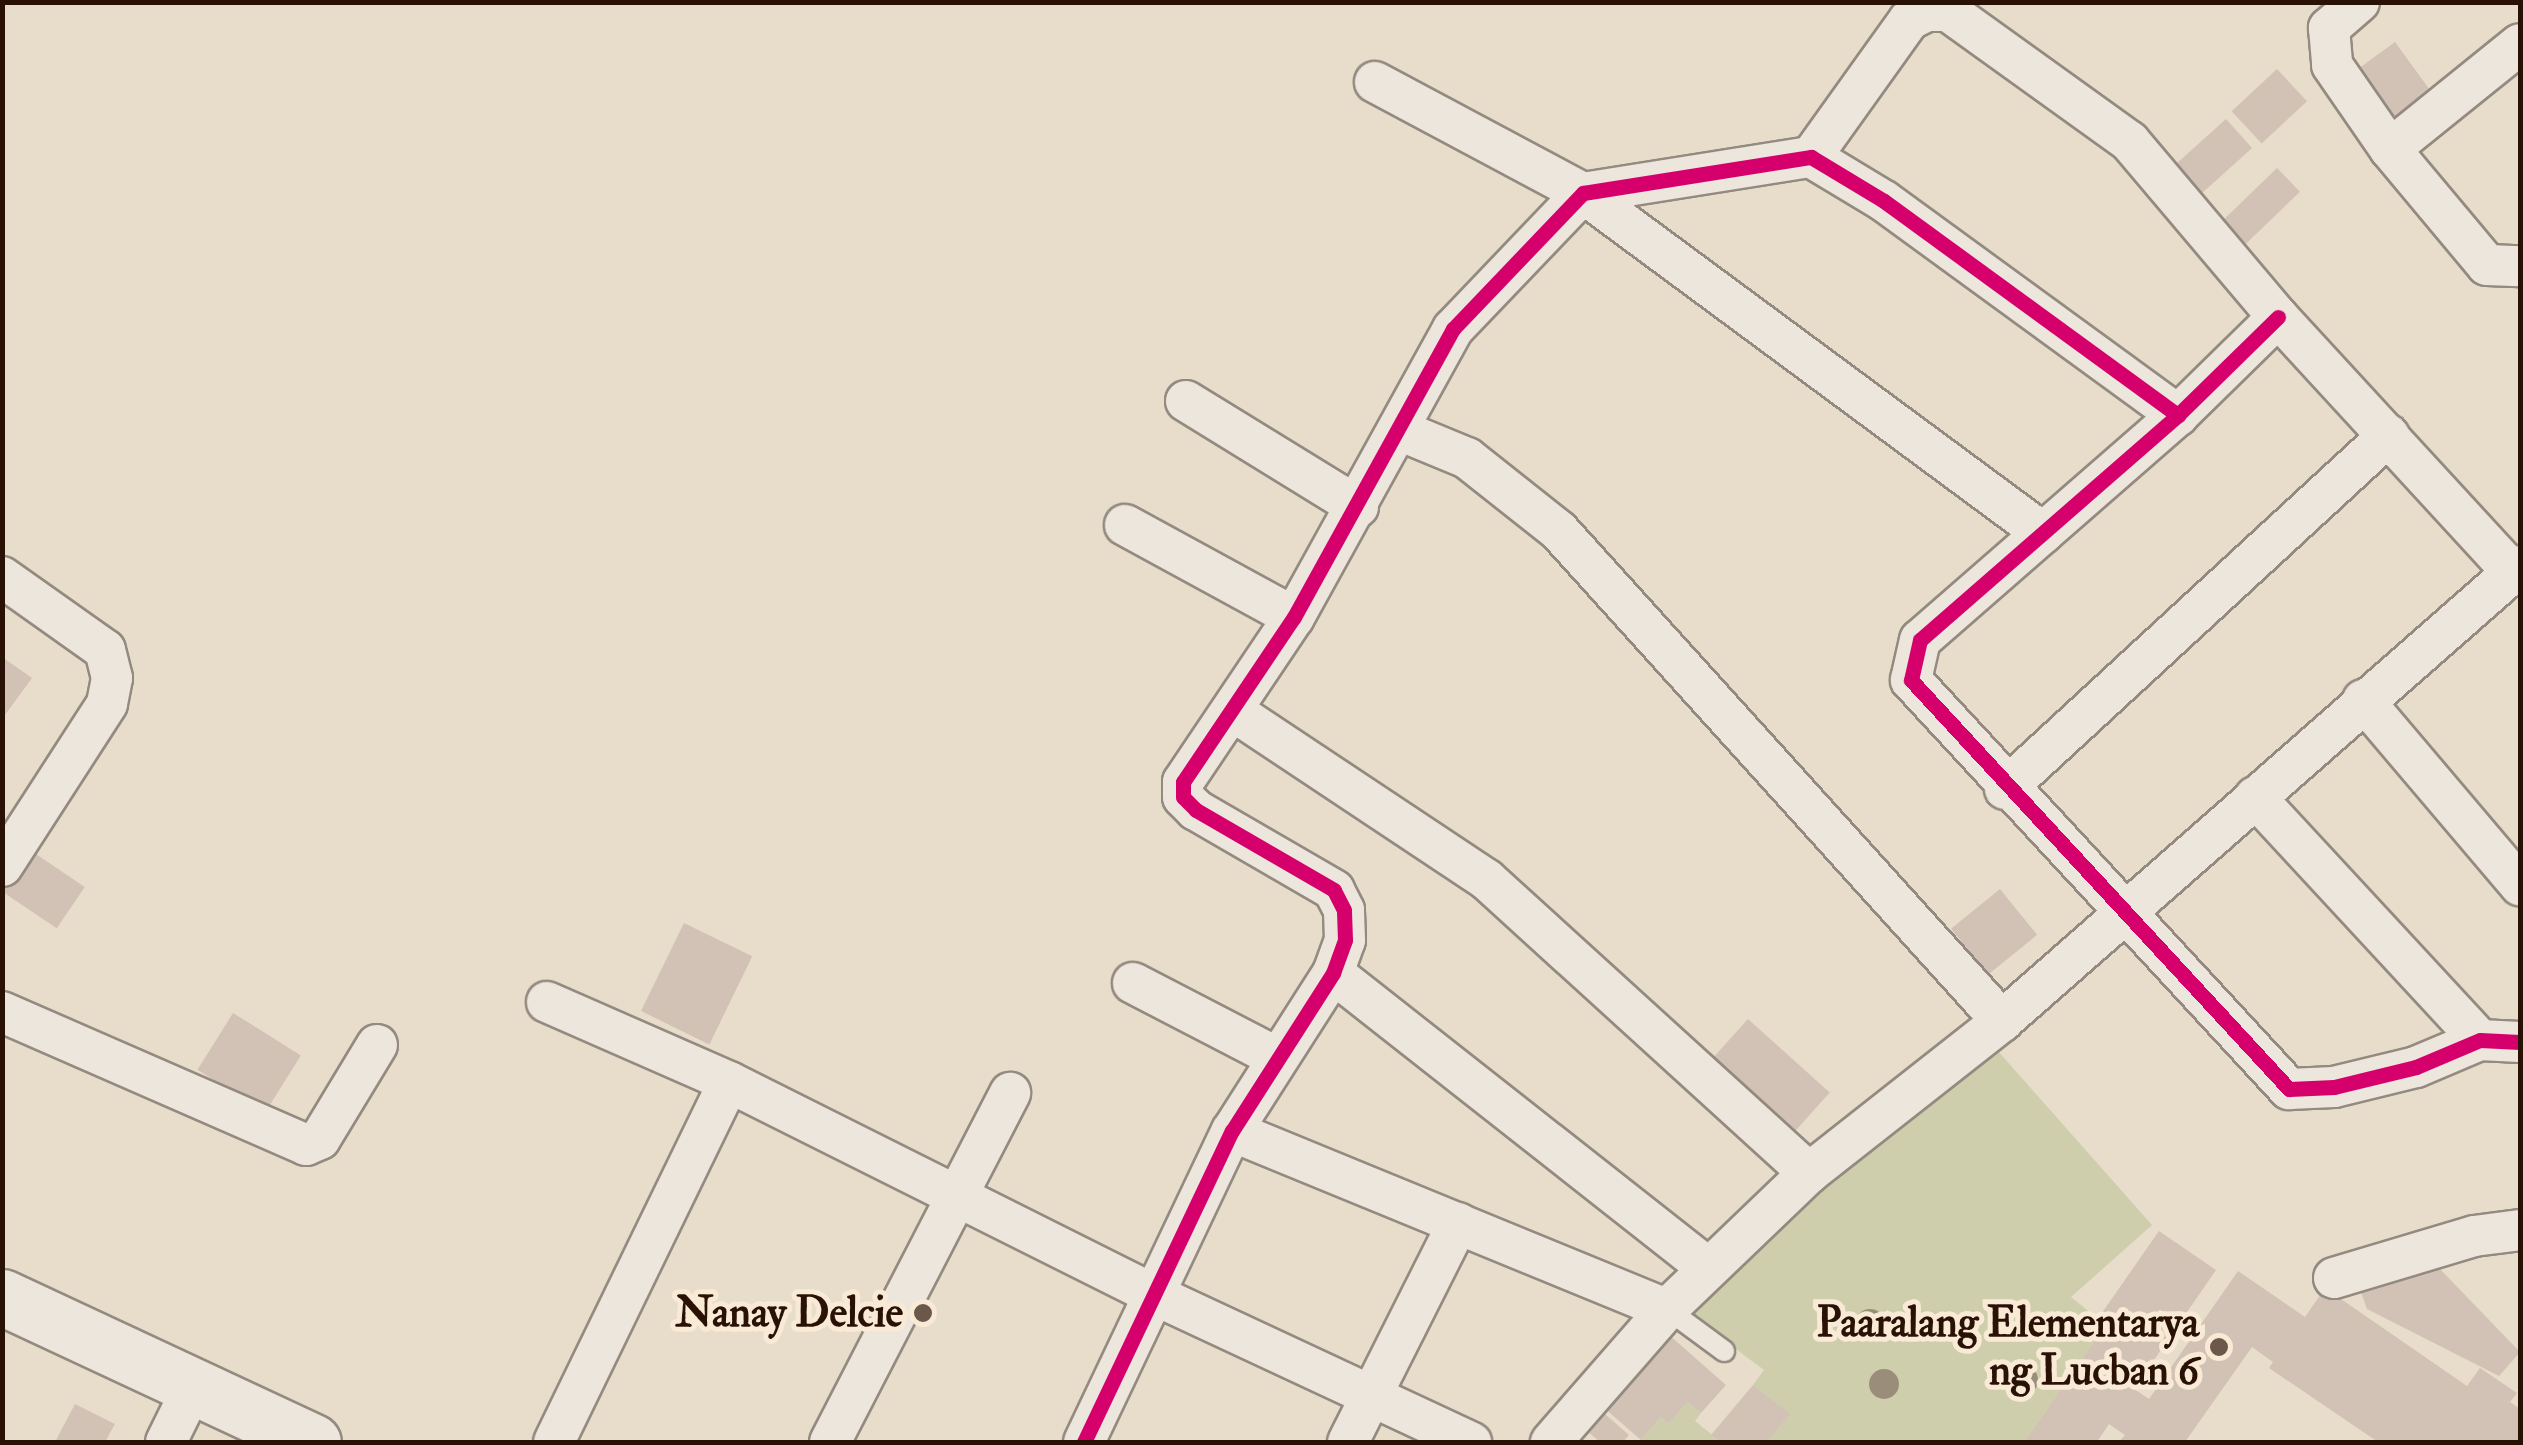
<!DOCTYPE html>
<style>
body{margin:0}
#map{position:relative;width:2523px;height:1445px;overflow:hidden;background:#e8dccb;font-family:"IM FELL Double Pica",serif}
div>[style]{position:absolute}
.green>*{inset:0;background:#cecead}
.building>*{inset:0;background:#d2c2b5;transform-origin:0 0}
.roads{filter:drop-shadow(2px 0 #948a7f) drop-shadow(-2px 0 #948a7f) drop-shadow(0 2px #948a7f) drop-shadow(0 -2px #948a7f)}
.lane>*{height:20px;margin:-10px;padding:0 10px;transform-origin:10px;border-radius:10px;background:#ece6dd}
.street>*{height:40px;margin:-20px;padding:0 20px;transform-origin:20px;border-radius:20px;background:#ece6dd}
.secondary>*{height:55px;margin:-27.5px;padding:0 27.5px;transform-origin:27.5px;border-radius:27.5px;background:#ece6dd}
.cycleway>*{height:15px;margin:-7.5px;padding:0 7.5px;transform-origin:7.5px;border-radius:7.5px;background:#d6006c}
.trees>*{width:30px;height:30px;margin:-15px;border-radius:50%;background:#9a8e7a}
.dots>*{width:28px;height:28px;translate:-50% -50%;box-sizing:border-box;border:5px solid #f8ead5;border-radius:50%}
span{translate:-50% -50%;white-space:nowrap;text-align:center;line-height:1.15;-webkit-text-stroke:10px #f8ead5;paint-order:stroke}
.poi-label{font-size:42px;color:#291105;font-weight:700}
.right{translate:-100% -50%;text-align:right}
.frame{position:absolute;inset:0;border:5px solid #291105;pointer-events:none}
</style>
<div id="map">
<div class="green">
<div style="clip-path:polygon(1989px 1041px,2152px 1225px,2071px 1297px,2098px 1319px,2090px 1330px,2098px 1336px,2024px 1442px,1767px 1442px,1789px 1414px,1753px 1385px,1764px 1370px,1688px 1313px)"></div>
<div style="clip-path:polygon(1688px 1402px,1701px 1413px,1695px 1421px,1721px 1442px,1639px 1442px,1661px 1417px,1669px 1424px)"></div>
</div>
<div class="building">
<div style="left:2395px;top:42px;width:60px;height:56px;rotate:54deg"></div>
<div style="left:2277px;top:69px;width:44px;height:62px;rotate:47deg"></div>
<div style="left:2226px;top:119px;width:39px;height:77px;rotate:48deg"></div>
<div style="left:2277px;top:168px;width:33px;height:79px;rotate:46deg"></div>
<div style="clip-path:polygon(2px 657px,32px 678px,2px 719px)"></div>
<div style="left:30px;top:850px;width:66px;height:50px;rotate:34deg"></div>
<div style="left:2000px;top:889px;width:59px;height:63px;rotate:51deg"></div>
<div style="left:684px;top:923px;width:76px;height:98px;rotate:26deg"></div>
<div style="left:233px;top:1013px;width:80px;height:67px;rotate:32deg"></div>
<div style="left:1748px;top:1019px;width:110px;height:66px;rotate:42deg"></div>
<div style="clip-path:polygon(2159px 1231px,2216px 1270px,2134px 1389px,2149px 1399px,2238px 1271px,2305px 1317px,2325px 1288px,2467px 1386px,2480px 1368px,2517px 1393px,2510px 1402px,2520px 1409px,2520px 1442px,2378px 1442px,2269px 1368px,2273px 1362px,2252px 1347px,2185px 1442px,2119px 1442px,2125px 1435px,2109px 1424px,2097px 1442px,2024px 1442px,2098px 1336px,2090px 1330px)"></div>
<div style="clip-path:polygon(2438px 1267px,2520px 1352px,2499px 1376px,2367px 1309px,2361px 1292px)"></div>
<div style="clip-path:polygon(1668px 1334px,1726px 1385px,1701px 1413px,1688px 1402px,1669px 1424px,1661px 1417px,1641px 1440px,1603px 1407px)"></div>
<div style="clip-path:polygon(1753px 1385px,1790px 1414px,1767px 1442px,1721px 1442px,1711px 1435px)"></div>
<div style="clip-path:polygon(75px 1404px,115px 1424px,105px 1442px,55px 1442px)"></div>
<div style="clip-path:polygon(1598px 1408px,1629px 1435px,1623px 1442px,1600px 1442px,1581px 1426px)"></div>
</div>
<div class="roads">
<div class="lane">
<div style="left:1667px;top:1309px;width:71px;rotate:36.4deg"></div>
</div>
<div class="street">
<div style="left:2359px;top:2px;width:40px;rotate:139deg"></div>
<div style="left:2329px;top:28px;width:37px;rotate:85deg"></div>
<div style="left:2332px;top:65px;width:102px;rotate:55.4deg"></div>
<div style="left:2390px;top:149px;width:151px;rotate:50.1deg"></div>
<div style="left:2487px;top:265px;width:33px;rotate:2deg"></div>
<div style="left:1375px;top:82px;width:236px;rotate:28.1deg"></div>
<div style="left:1583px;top:193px;width:572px;rotate:36.47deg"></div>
<div style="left:2390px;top:149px;width:167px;rotate:-38.9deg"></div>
<div style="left:1811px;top:157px;width:168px;rotate:-54.4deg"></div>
<div style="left:1909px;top:20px;width:20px;rotate:-27deg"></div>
<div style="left:1927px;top:11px;width:21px"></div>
<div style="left:1948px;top:11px;width:224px;rotate:35.7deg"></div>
<div style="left:2130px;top:142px;width:229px;rotate:49.8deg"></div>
<div style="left:2278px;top:317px;width:348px;rotate:47.4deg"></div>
<div style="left:2278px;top:317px;width:140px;rotate:135.6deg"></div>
<div style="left:2178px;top:415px;width:342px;rotate:138.9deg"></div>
<div style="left:1920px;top:640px;width:41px;rotate:102.7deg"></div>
<div style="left:1911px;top:680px;width:557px;rotate:47.26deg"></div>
<div style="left:2289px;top:1089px;width:45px;rotate:-2.5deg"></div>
<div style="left:2334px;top:1087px;width:84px;rotate:-13.7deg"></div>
<div style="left:2416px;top:1067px;width:69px;rotate:-22.9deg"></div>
<div style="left:2480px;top:1040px;width:40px;rotate:2.9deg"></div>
<div style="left:1186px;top:401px;width:202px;rotate:31.6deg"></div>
<div style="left:1399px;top:430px;width:74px;rotate:22.4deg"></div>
<div style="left:1467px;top:458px;width:117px;rotate:38.4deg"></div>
<div style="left:1559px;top:531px;width:661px;rotate:47.88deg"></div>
<div style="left:1125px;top:525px;width:192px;rotate:28.6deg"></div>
<div style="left:2px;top:577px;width:126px;rotate:35.3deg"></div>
<div style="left:105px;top:650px;width:29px;rotate:76deg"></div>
<div style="left:112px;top:678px;width:26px;rotate:101deg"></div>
<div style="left:107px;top:704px;width:193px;rotate:122.9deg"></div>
<div style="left:2363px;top:700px;width:243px;rotate:49.7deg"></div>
<div style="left:1233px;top:711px;width:304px;rotate:33.6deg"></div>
<div style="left:1486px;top:879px;width:437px;rotate:42.3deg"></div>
<div style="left:2005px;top:789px;width:522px;rotate:-42.67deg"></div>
<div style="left:2255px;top:797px;width:331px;rotate:47.2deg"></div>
<div style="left:1333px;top:973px;width:477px;rotate:38.2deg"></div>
<div style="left:1133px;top:983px;width:161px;rotate:27.4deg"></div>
<div style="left:547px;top:1002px;width:199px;rotate:23.7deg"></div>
<div style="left:729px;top:1082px;width:474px;rotate:26.6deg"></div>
<div style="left:1153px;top:1294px;width:351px;rotate:25deg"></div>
<div style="left:2px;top:1012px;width:332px;rotate:23.6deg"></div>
<div style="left:306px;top:1145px;width:15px;rotate:-23deg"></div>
<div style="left:320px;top:1139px;width:110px;rotate:-58.8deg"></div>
<div style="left:1232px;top:1131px;width:470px;rotate:22.3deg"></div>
<div style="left:2334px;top:1278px;width:146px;rotate:-16.7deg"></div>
<div style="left:2474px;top:1236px;width:46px;rotate:-7.4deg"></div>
<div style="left:166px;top:1442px;width:64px;rotate:-63.8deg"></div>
<div style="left:554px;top:1442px;width:400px;rotate:-64.1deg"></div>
<div style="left:830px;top:1442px;width:393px;rotate:-62.7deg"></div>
<div style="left:1084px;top:1442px;width:344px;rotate:-64.6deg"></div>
<div style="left:1232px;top:1131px;width:188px;rotate:-57.4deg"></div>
<div style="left:1333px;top:973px;width:35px;rotate:-70deg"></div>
<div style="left:1345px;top:940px;width:30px;rotate:-92deg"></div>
<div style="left:1344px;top:910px;width:22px;rotate:-117deg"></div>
<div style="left:1334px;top:890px;width:160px;rotate:-149.9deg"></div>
<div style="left:1196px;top:810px;width:18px;rotate:-135deg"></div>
<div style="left:1183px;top:797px;width:15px;rotate:-90deg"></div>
<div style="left:1183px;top:782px;width:199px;rotate:-56.1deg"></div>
<div style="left:1294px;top:617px;width:329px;rotate:-61.1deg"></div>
<div style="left:1453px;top:329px;width:188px;rotate:-46.3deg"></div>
<div style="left:1583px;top:193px;width:231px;rotate:-9deg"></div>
<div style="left:1811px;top:157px;width:85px;rotate:31.1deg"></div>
<div style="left:1884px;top:201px;width:364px;rotate:36.1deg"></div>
<div style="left:1348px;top:1442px;width:245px;rotate:-63.3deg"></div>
<div style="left:1551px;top:1442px;width:176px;rotate:-48.9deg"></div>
<div style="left:1667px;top:1309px;width:197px;rotate:-43.8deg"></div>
<div style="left:1809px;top:1173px;width:246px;rotate:-38.2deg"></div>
<div style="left:2002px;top:1021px;width:689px;rotate:-41.3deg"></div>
</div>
<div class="secondary">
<div style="left:2px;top:1297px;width:343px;rotate:25deg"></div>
</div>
</div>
<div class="cycleway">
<div style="left:2278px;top:317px;width:140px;rotate:135.6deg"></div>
<div style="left:2178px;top:415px;width:342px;rotate:138.9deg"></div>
<div style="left:1920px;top:640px;width:41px;rotate:102.7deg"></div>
<div style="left:1911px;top:680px;width:557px;rotate:47.26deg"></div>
<div style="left:2289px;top:1089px;width:45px;rotate:-2.5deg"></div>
<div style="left:2334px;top:1087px;width:84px;rotate:-13.7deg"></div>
<div style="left:2416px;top:1067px;width:69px;rotate:-22.9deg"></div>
<div style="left:2480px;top:1040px;width:40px;rotate:2.9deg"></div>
<div style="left:1084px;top:1442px;width:344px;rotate:-64.6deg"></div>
<div style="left:1232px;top:1131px;width:188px;rotate:-57.4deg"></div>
<div style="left:1333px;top:973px;width:35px;rotate:-70deg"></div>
<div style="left:1345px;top:940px;width:30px;rotate:-92deg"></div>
<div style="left:1344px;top:910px;width:22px;rotate:-117deg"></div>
<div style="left:1334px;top:890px;width:160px;rotate:-149.9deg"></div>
<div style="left:1196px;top:810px;width:18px;rotate:-135deg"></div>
<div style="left:1183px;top:797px;width:15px;rotate:-90deg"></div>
<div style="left:1183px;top:782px;width:199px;rotate:-56.1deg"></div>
<div style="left:1294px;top:617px;width:329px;rotate:-61.1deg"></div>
<div style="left:1453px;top:329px;width:188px;rotate:-46.3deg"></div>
<div style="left:1583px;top:193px;width:231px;rotate:-9deg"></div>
<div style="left:1811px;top:157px;width:85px;rotate:31.1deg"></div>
<div style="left:1884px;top:201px;width:364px;rotate:36.1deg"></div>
</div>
<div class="trees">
<div style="left:1870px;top:1324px"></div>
<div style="left:2023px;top:1380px"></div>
<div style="left:1884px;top:1384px"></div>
</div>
<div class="dots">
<div style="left:923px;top:1313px;background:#6c584a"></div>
<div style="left:2219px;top:1347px;background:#6c584a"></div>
</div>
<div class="poi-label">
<span class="right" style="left:903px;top:1313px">Nanay Delcie</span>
<span class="right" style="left:2199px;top:1347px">Paaralang Elementarya<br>ng Lucban 6</span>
</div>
<div class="frame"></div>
</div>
